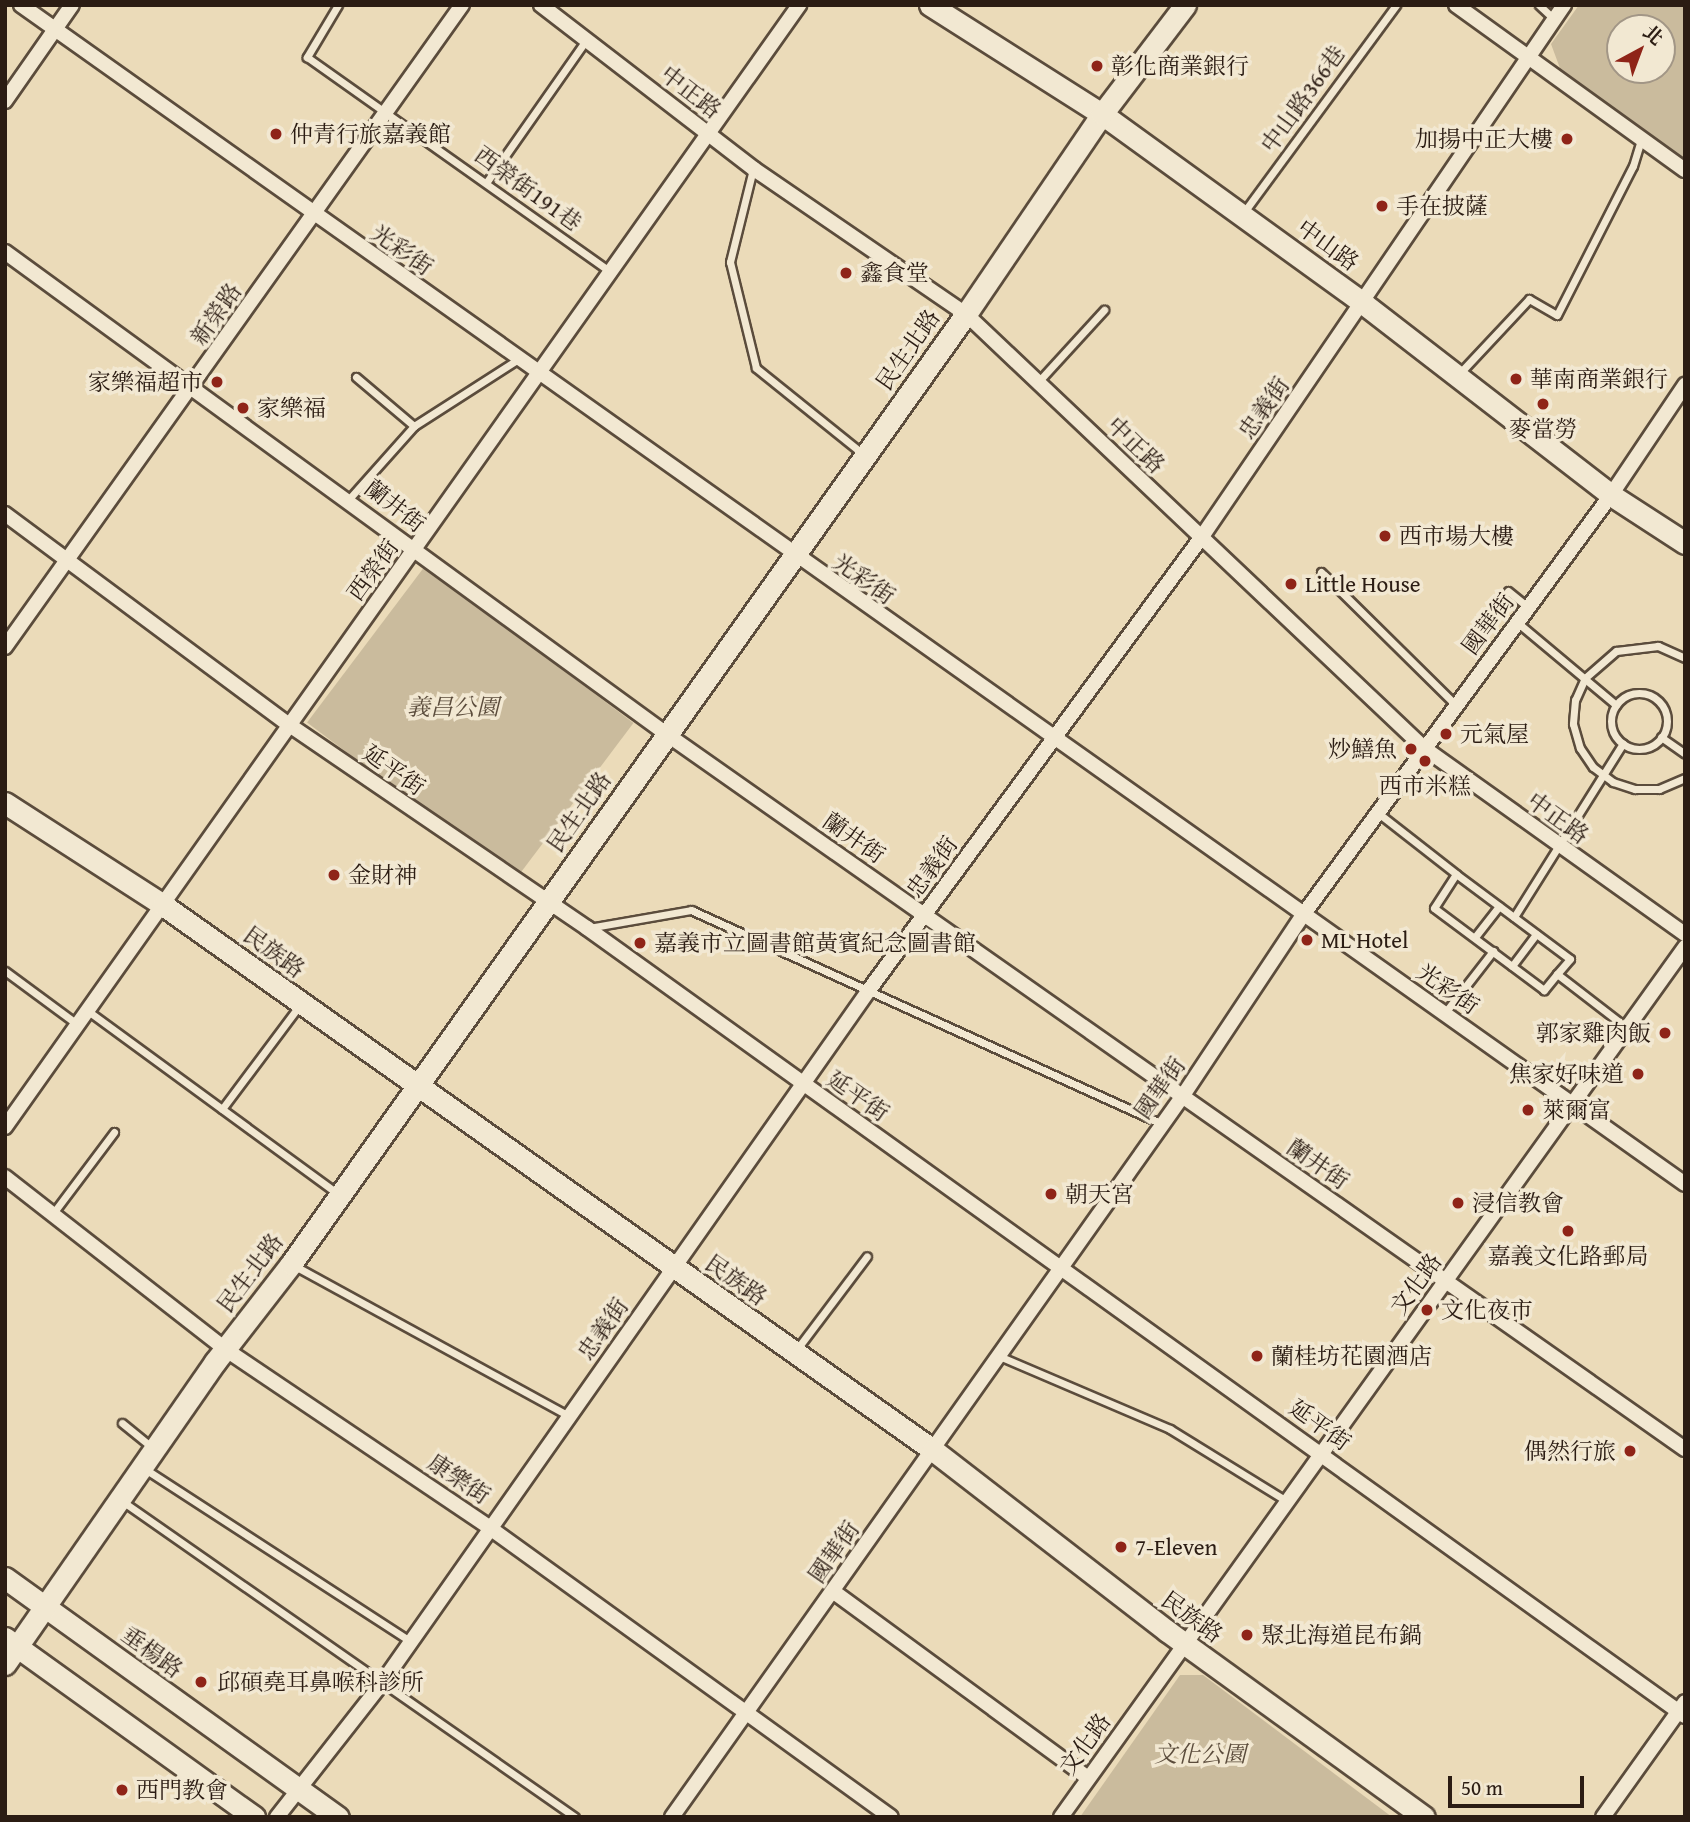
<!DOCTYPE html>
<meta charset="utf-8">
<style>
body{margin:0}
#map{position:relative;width:1690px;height:1822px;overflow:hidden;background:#ebdbb9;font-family:"Gentium Book Plus","Noto Serif TC",serif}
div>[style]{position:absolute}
.green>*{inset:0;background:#cabb9d;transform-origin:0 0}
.roads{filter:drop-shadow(2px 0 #5b4c3c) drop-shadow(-2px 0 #5b4c3c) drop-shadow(0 2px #5b4c3c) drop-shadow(0 -2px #5b4c3c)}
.lane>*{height:7px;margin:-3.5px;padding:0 3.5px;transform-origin:3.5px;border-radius:3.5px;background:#f2e8d2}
.lane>.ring{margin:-3.5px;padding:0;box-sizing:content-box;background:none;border:7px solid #f2e8d2;border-radius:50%}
.street>*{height:14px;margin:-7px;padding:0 7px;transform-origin:7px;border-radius:7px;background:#f2e8d2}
.secondary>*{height:21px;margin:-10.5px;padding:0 10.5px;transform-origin:10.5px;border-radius:10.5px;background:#f2e8d2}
.dots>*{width:19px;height:19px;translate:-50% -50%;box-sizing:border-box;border:4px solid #f2e8d2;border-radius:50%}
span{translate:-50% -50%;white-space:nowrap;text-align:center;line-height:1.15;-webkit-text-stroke:7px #f2e8d2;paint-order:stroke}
.poi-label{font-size:23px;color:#2b1c13}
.left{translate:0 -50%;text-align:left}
.right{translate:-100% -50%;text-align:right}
.street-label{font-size:23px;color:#2b1c13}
.park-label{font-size:23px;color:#5b4c3c;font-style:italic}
.frame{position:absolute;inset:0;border:7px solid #2b1c13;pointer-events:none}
.north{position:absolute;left:1606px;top:14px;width:70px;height:70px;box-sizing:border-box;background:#f2e8d2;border:2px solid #a29686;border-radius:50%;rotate:41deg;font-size:19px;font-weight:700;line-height:28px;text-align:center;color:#2b1c13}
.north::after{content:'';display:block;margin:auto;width:24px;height:32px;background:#8f2418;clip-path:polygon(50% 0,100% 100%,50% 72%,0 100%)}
.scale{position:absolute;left:1448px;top:1776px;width:136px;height:32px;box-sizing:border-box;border:4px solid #2b1c13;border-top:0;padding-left:9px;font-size:21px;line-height:24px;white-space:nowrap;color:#2b1c13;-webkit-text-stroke:5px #f2e8d2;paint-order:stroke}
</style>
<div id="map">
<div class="green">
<div style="clip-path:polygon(evenodd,1579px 5px,1685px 5px,1685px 160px,1561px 71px,1551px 44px,1579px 5px,1620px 28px,1662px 28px,1662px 70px,1620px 70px,1620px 28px)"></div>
<div style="left:425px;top:566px;width:261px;height:196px;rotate:37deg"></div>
<div style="clip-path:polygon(1180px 1675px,1203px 1675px,1392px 1817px,1080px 1817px)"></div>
</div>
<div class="roads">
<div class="lane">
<div style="left:338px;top:5px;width:61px;rotate:120.8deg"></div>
<div style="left:307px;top:57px;width:374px;rotate:35.3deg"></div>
<div style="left:1539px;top:5px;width:21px;rotate:43deg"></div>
<div style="left:753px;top:169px;width:96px;rotate:103.9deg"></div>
<div style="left:730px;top:262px;width:109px;rotate:76.2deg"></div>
<div style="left:756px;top:368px;width:137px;rotate:38.8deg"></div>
<div style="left:486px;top:183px;width:174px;rotate:-55deg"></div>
<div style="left:1244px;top:212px;width:257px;rotate:-53.7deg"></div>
<div style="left:1458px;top:375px;width:104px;rotate:-46.9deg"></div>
<div style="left:1529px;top:299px;width:32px;rotate:30deg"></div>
<div style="left:1557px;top:315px;width:167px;rotate:-63deg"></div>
<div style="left:1633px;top:166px;width:28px;rotate:-73deg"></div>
<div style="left:356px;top:377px;width:76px;rotate:40.2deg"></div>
<div style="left:1038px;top:382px;width:98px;rotate:-47.5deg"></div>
<div style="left:349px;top:499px;width:98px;rotate:-48.3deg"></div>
<div style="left:414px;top:426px;width:122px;rotate:-32.7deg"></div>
<div style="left:1321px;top:572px;width:190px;rotate:44.6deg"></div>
<div style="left:1508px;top:591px;width:27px;rotate:39deg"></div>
<div style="left:1518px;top:623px;width:128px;rotate:39.9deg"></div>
<div style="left:1685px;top:658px;width:30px;rotate:-156deg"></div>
<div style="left:1658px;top:646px;width:42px;rotate:173.2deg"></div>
<div style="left:1616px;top:651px;width:41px;rotate:138.9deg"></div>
<div style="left:1585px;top:678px;width:24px;rotate:114deg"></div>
<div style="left:1575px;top:700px;width:24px;rotate:95deg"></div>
<div style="left:1573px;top:724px;width:25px;rotate:74deg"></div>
<div style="left:1580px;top:748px;width:23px;rotate:56deg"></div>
<div style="left:1593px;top:767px;width:25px;rotate:37deg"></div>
<div style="left:1613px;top:782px;width:23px;rotate:18deg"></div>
<div style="left:1635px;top:789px;width:24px"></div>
<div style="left:1659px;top:789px;width:28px;rotate:-23deg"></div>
<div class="ring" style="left:1611px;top:693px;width:49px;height:49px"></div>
<div style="left:1661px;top:737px;width:29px;rotate:35deg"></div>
<div style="left:1378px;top:813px;width:99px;rotate:38deg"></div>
<div style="left:1514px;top:917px;width:205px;rotate:-57.9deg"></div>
<div style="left:588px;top:928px;width:105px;rotate:-9.9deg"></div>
<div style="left:691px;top:910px;width:517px;rotate:24.43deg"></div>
<div style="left:1475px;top:937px;width:39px;rotate:-52deg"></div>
<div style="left:1512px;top:966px;width:40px;rotate:-53deg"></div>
<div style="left:5px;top:971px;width:89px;rotate:36.4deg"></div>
<div style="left:1557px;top:974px;width:21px;rotate:129deg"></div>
<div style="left:1544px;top:990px;width:137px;rotate:-143.3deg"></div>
<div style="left:1434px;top:908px;width:40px;rotate:-57.1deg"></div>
<div style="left:1456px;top:874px;width:142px;rotate:36.7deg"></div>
<div style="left:1570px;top:959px;width:20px;rotate:131deg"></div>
<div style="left:1557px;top:974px;width:88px;rotate:37.6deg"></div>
<div style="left:88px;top:1011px;width:311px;rotate:36.2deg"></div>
<div style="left:1444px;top:1014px;width:80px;rotate:-52.1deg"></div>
<div style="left:222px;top:1109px;width:129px;rotate:-53.2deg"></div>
<div style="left:54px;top:1212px;width:100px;rotate:-53.1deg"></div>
<div style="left:295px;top:1266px;width:312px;rotate:28.7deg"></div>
<div style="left:797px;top:1349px;width:116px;rotate:-53deg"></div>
<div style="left:999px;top:1356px;width:186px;rotate:23.1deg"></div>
<div style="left:1170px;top:1429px;width:139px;rotate:31.7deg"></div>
<div style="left:122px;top:1423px;width:38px;rotate:39deg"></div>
<div style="left:145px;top:1469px;width:317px;rotate:33deg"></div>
<div style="left:122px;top:1501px;width:552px;rotate:34.9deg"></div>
</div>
<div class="street">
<div style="left:21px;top:5px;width:2039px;rotate:35.32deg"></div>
<div style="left:541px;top:5px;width:269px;rotate:37.6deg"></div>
<div style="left:754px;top:169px;width:257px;rotate:34.4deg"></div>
<div style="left:966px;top:314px;width:631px;rotate:43.46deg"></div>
<div style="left:1424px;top:748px;width:320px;rotate:35.5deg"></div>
<div style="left:1456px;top:5px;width:282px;rotate:35.8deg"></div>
<div style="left:5px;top:101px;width:117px;rotate:-55.1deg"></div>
<div style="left:5px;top:252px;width:817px;rotate:36.08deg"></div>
<div style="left:665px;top:733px;width:1246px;rotate:35.07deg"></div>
<div style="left:5px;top:514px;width:352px;rotate:36.6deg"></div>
<div style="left:288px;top:724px;width:362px;rotate:34.3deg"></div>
<div style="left:587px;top:928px;width:1351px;rotate:35.67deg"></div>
<div style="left:5px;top:647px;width:788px;rotate:-54.56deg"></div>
<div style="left:5px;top:1127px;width:1375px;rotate:-54.71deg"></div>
<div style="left:5px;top:1177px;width:279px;rotate:38deg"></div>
<div style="left:225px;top:1349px;width:320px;rotate:34deg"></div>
<div style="left:490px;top:1528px;width:494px;rotate:35.8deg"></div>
<div style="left:834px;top:1592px;width:315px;rotate:36.2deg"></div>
<div style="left:277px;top:1817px;width:170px;rotate:-51.9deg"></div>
<div style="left:382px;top:1683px;width:847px;rotate:-54.9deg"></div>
<div style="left:869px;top:990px;width:561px;rotate:-53.7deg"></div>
<div style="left:1201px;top:538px;width:645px;rotate:-55.74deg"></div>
<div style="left:672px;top:1817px;width:882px;rotate:-54.69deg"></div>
<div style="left:1182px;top:1097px;width:219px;rotate:-56.4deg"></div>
<div style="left:1303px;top:915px;width:521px;rotate:-53.75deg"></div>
<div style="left:1611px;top:495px;width:133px;rotate:-56.1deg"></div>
<div style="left:1061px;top:1817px;width:1071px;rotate:-54.35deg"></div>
<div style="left:1603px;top:1817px;width:141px;rotate:-54.5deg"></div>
</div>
<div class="secondary">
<div style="left:930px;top:5px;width:204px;rotate:32.4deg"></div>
<div style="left:1102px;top:114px;width:324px;rotate:35.9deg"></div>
<div style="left:1364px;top:304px;width:312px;rotate:37.7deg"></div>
<div style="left:1611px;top:495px;width:88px;rotate:33deg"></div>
<div style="left:5px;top:803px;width:188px;rotate:32.8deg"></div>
<div style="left:163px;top:905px;width:943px;rotate:35.29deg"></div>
<div style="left:933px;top:1450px;width:296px;rotate:37.7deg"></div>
<div style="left:1167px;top:1631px;width:317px;rotate:35.9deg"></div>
<div style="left:5px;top:1578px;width:410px;rotate:35.7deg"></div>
<div style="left:5px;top:1638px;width:307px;rotate:35.7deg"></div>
<div style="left:5px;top:1664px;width:368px;rotate:-55.2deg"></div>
<div style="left:215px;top:1362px;width:124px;rotate:-52.2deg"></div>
<div style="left:291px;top:1264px;width:1165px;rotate:-54.61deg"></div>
<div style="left:966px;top:314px;width:242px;rotate:-55.8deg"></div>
<div style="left:1102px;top:114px;width:137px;rotate:-52.7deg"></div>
</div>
</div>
<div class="dots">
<div style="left:1097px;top:66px;background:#8f2418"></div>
<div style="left:276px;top:134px;background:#8f2418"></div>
<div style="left:1567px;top:139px;background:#8f2418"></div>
<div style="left:1382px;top:206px;background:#8f2418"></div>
<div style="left:846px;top:273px;background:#8f2418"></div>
<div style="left:1516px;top:379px;background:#8f2418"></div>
<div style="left:217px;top:382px;background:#8f2418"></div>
<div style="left:1543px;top:404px;background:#8f2418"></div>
<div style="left:243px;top:408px;background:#8f2418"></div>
<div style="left:1385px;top:536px;background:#8f2418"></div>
<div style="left:1291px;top:584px;background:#8f2418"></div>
<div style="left:1446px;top:734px;background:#8f2418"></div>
<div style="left:1411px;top:749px;background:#8f2418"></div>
<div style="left:1425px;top:761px;background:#8f2418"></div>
<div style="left:334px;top:875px;background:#8f2418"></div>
<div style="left:1307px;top:940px;background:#8f2418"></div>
<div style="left:640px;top:943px;background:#8f2418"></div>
<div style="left:1665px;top:1033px;background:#8f2418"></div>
<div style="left:1638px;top:1074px;background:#8f2418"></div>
<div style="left:1528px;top:1110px;background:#8f2418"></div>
<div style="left:1051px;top:1194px;background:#8f2418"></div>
<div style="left:1458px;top:1203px;background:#8f2418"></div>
<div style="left:1568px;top:1231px;background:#8f2418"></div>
<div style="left:1427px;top:1310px;background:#8f2418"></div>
<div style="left:1257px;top:1356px;background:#8f2418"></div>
<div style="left:1630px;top:1451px;background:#8f2418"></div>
<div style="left:1121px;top:1547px;background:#8f2418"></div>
<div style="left:1247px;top:1635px;background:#8f2418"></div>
<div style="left:201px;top:1682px;background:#8f2418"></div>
<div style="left:122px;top:1790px;background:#8f2418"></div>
</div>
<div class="poi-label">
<span class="left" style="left:1111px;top:66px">彰化商業銀行</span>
<span class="left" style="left:290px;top:134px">仲青行旅嘉義館</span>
<span class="right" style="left:1553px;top:139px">加揚中正大樓</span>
<span class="left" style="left:1396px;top:206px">手在披薩</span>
<span class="left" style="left:860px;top:273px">鑫食堂</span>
<span class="left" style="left:1530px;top:379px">華南商業銀行</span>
<span class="right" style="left:203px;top:382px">家樂福超市</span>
<span class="left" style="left:257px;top:408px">家樂福</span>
<span style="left:1543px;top:429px">麥當勞</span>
<span class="left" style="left:1399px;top:536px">西市場大樓</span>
<span class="left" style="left:1305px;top:584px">Little House</span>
<span class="left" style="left:1460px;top:734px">元氣屋</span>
<span class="right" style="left:1397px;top:749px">炒鱔魚</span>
<span style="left:1425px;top:786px">西市米糕</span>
<span class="left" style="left:348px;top:875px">金財神</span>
<span class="left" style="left:1321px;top:940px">ML Hotel</span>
<span class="left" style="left:654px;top:943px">嘉義市立圖書館黃賓紀念圖書館</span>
<span class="right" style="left:1651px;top:1033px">郭家雞肉飯</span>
<span class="right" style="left:1624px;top:1074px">焦家好味道</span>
<span class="left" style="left:1542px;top:1110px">萊爾富</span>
<span class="left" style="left:1065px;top:1194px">朝天宮</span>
<span class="left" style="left:1472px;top:1203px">浸信教會</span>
<span style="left:1568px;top:1256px">嘉義文化路郵局</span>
<span class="left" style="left:1441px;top:1310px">文化夜市</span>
<span class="left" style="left:1271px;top:1356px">蘭桂坊花園酒店</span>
<span class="right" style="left:1616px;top:1451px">偶然行旅</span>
<span class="left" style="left:1135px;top:1547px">7-Eleven</span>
<span class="left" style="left:1261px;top:1635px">聚北海道昆布鍋</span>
<span class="left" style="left:217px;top:1682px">邱碩堯耳鼻喉科診所</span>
<span class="left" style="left:136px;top:1790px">西門教會</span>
</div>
<div class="street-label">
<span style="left:691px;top:92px;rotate:38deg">中正路</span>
<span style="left:1303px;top:99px;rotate:-54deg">中山路366巷</span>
<span style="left:528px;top:189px;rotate:36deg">西榮街191巷</span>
<span style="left:1328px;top:245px;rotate:36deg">中山路</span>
<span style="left:402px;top:250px;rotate:35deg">光彩街</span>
<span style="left:216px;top:314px;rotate:-55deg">新榮路</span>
<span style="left:908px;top:350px;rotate:-55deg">民生北路</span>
<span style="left:1264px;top:408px;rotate:-55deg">忠義街</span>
<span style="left:1136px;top:445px;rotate:44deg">中正路</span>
<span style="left:395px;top:506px;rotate:38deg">蘭井街</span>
<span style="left:373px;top:570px;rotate:-54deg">西榮街</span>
<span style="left:864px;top:579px;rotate:35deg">光彩街</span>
<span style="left:1488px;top:624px;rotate:-53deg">國華街</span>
<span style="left:394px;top:770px;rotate:35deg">延平街</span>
<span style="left:579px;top:812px;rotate:-55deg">民生北路</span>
<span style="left:1558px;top:818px;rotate:36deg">中正路</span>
<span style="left:854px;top:838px;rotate:35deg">蘭井街</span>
<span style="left:932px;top:867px;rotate:-54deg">忠義街</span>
<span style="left:274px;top:952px;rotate:36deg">民族路</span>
<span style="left:1448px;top:989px;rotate:35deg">光彩街</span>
<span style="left:1160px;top:1088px;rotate:-55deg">國華街</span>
<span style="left:858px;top:1096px;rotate:35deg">延平街</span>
<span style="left:1318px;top:1164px;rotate:35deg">蘭井街</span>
<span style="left:250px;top:1273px;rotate:-53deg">民生北路</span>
<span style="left:736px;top:1280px;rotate:35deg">民族路</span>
<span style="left:1416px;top:1284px;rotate:-54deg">文化路</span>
<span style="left:603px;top:1329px;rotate:-55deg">忠義街</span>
<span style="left:1320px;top:1425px;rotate:36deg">延平街</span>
<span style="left:459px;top:1479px;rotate:34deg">康樂街</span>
<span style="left:834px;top:1552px;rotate:-55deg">國華街</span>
<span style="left:1192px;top:1617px;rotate:36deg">民族路</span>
<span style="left:152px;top:1652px;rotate:36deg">垂楊路</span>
<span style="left:1085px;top:1744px;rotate:-54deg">文化路</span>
</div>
<div class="park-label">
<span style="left:453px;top:707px">義昌公園</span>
<span style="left:1200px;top:1754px">文化公園</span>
</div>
<div class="frame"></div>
<div class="north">北</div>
<div class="scale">50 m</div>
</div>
